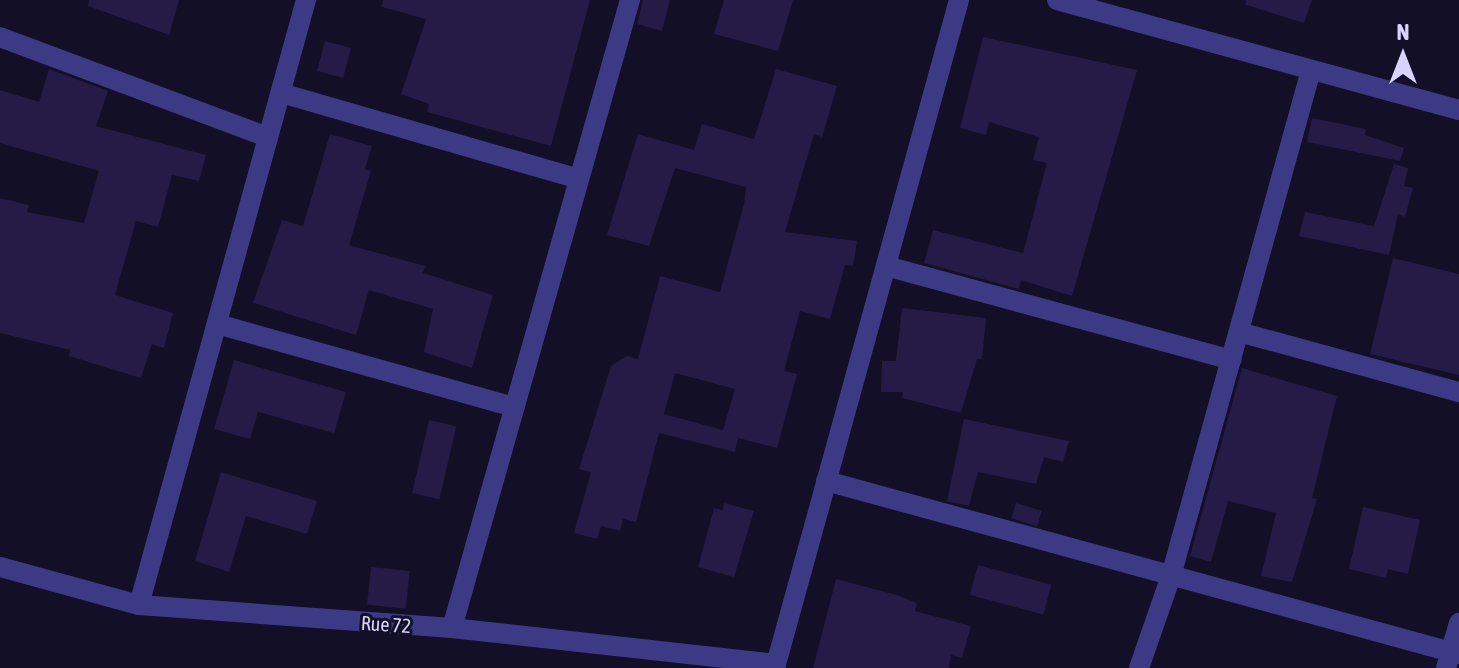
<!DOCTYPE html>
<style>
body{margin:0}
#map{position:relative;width:1459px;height:668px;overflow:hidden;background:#130f26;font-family:"Asap Condensed",sans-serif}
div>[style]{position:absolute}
.building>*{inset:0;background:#241b47;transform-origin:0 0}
.minor>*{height:20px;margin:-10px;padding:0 10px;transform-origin:10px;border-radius:10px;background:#3d3a85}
span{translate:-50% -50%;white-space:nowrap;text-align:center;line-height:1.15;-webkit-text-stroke:6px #130f26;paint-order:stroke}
.street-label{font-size:20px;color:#d9d4ff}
.north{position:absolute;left:1363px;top:16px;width:80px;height:80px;-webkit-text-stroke:6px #130f26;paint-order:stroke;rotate:0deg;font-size:22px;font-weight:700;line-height:32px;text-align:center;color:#d9d4ff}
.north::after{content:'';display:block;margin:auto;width:28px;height:36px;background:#d9d4ff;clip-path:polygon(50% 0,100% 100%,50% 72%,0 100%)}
</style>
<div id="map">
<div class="building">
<div style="clip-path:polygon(89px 0,179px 0,169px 35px,88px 6px)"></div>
<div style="clip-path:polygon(383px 0,590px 0,551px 146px,427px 112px,429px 104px,401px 94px,426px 19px,382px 7px)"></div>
<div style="clip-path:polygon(643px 0,670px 0,662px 31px,637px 24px)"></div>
<div style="clip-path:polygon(724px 0,793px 0,778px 51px,714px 34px)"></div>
<div style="clip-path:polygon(1246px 0,1312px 0,1304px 23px,1246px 5px)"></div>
<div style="clip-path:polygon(983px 37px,1137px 70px,1072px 296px,1021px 280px,1019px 289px,924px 263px,933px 230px,1023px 253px,1047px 163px,1033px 160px,1039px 137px,989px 122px,986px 135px,960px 128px)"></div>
<div style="left:325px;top:41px;width:27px;height:31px;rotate:15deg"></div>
<div style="clip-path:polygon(49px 69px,108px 91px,96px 126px,206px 155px,199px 181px,172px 175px,158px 227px,136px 221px,115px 295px,173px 313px,164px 348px,152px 344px,141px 378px,69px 356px,70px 350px,0 333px,0 198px,29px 205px,27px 212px,84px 223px,99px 171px,0 143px,0 90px,39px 102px)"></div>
<div style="clip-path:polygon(evenodd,776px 69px,837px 86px,822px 137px,814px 134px,785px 232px,857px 241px,853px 266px,845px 265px,830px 319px,800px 311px,784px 371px,797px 374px,777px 448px,738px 438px,735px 452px,659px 433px,636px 522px,623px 519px,620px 531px,601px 526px,597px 539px,574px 533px,591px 472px,579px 469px,611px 366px,627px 356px,638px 359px,660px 276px,720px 292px,744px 204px,746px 187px,675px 168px,649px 246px,607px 235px,638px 134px,694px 150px,702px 124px,754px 139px,776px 69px,675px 373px,735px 389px,723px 430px,664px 414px,675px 373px)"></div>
<div style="clip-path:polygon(1312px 118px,1366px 129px,1365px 135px,1404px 148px,1400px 161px,1307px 142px)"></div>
<div style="clip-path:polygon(330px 134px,372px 146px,365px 169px,371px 171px,349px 245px,425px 266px,423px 273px,493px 295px,472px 368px,424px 352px,433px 309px,369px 290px,356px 335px,253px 303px,282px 220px,303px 226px)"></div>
<div style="clip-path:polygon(1394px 164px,1408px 168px,1404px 186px,1413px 188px,1405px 217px,1398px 214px,1389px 255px,1299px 236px,1305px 212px,1374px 226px)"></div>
<div style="clip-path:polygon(1393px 258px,1459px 274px,1459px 375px,1370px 354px)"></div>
<div style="clip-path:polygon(902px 308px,986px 318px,982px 359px,977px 359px,961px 413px,902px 398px,903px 392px,881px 392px,882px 361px,896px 361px)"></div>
<div style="clip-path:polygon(234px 360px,346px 392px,334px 433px,258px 412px,250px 439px,214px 429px)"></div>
<div style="clip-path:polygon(1242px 368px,1337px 396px,1312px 498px,1317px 499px,1292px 582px,1261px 576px,1276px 513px,1228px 501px,1211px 562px,1190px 556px)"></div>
<div style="clip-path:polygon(964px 419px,1069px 441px,1063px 462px,1044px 457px,1036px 484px,978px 472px,969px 506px,947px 501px)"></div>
<div style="left:429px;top:420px;width:28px;height:75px;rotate:13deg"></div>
<div style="clip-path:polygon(221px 472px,317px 501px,307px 534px,246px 516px,229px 572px,195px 561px)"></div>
<div style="clip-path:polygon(724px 503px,754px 511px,734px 577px,698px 567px,714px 508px,723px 510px)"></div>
<div style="left:1016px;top:503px;width:27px;height:16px;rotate:17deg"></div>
<div style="clip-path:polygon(1363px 507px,1420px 520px,1408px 574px,1388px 569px,1386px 578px,1349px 569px)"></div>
<div style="left:978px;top:565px;width:76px;height:31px;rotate:15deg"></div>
<div style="left:371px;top:567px;width:39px;height:38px;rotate:6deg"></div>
<div style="clip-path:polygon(836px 579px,897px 595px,917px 603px,915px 611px,971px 626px,962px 658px,951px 655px,949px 668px,813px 668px)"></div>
</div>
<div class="minor">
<div style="left:1057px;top:0;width:417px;rotate:15.3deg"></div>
<div style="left:0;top:37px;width:286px;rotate:20.5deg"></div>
<div style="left:281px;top:93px;width:310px;rotate:16.1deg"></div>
<div style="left:886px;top:266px;width:358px;rotate:15.2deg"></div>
<div style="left:217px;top:324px;width:309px;rotate:15.6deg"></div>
<div style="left:1239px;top:332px;width:228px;rotate:15.3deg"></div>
<div style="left:826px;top:481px;width:656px;rotate:15.29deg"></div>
<div style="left:0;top:567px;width:144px;rotate:15.3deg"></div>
<div style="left:139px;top:605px;width:314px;rotate:4.2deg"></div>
<div style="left:452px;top:628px;width:326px;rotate:6.3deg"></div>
<div style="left:139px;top:605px;width:628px;rotate:-74.57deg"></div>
<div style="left:452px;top:628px;width:653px;rotate:-74.18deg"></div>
<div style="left:775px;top:668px;width:693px;rotate:-74.6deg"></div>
<div style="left:1139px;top:668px;width:97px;rotate:-70.8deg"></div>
<div style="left:1171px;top:576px;width:525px;rotate:-74.53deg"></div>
<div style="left:1446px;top:668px;width:47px;rotate:-73.9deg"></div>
</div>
<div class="street-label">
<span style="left:386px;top:624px;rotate:4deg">Rue 72</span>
</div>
<div class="north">N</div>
</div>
